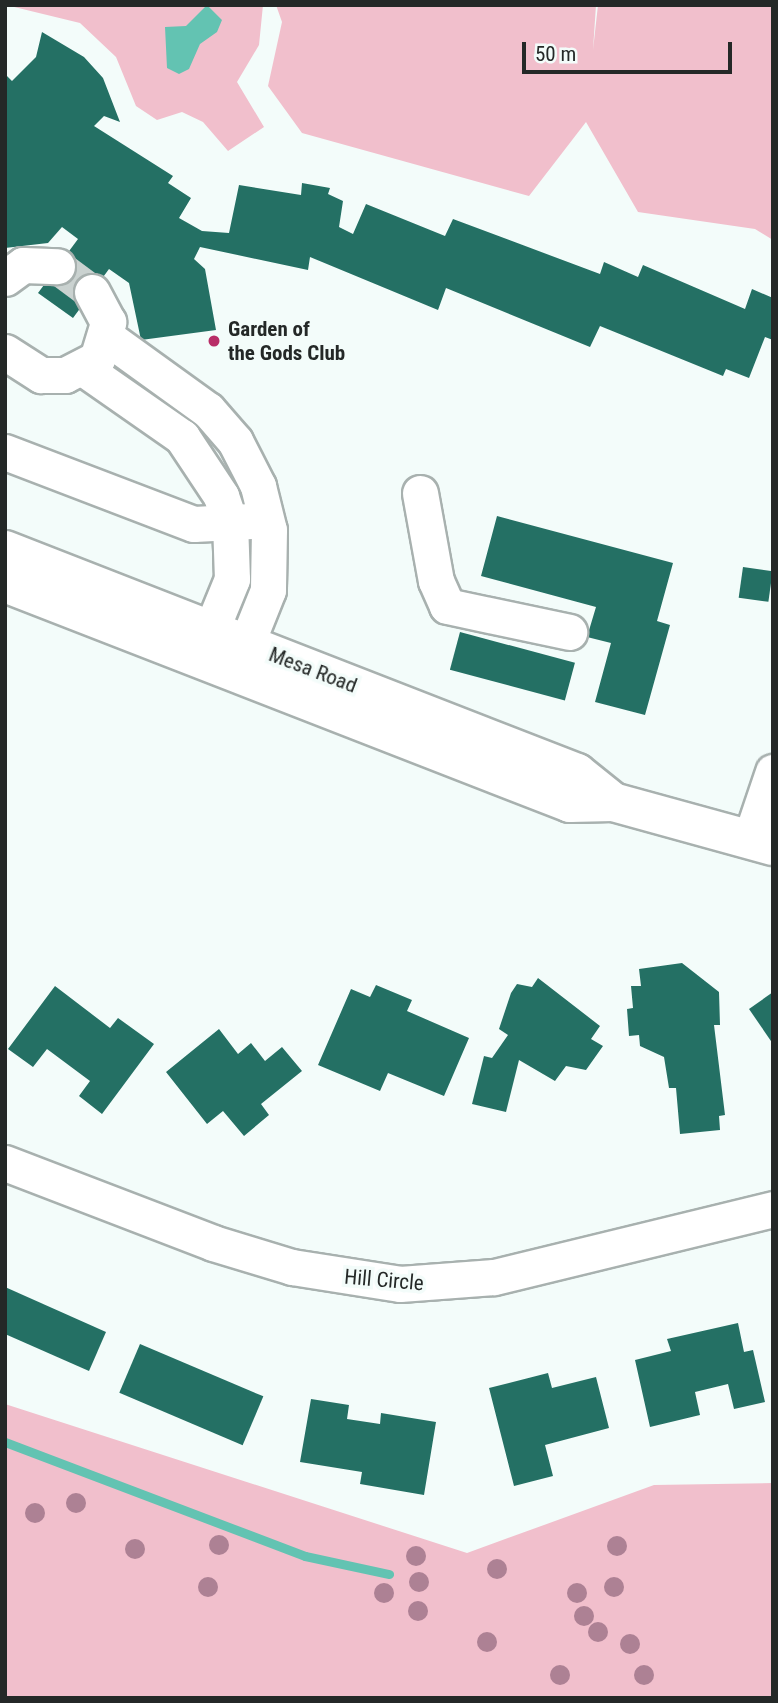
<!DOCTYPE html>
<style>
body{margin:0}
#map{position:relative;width:778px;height:1703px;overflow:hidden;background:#f3fcfa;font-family:"Roboto Condensed",sans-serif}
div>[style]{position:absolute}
.green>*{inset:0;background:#f1bfcc}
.water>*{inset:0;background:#63c3b2}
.stream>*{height:9px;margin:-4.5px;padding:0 4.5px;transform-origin:4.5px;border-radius:4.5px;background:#63c3b2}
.building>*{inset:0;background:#247064;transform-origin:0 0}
.minor-tunnel>*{height:35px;margin-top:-17.5px;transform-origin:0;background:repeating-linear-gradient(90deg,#cad2d0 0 35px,transparent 0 53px)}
.roads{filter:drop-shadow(2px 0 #a8b1af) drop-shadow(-2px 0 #a8b1af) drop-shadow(0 2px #a8b1af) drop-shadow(0 -2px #a8b1af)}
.minor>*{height:35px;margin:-17.5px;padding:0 17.5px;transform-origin:17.5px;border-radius:17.5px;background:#fff}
.major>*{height:38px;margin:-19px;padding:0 19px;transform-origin:19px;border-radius:19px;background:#fff}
.trees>*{width:20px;height:20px;margin:-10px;border-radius:50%;background:#ad8194}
.dots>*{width:19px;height:19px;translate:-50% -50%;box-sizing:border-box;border:4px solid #f3fcfa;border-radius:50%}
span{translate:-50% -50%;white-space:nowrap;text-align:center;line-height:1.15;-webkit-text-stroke:7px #f3fcfa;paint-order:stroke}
.poi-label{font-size:21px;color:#242827;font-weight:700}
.left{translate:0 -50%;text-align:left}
.street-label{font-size:21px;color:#242827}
.frame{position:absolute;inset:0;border:7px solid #242827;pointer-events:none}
.scale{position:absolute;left:522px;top:42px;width:210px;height:32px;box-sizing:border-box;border:4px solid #242827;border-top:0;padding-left:9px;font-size:21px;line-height:24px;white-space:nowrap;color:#242827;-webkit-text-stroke:5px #f3fcfa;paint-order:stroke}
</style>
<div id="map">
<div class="green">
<div style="clip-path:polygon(6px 5px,263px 5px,259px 45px,237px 82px,264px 127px,228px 151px,203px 122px,182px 112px,157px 120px,136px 106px,116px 57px,80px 23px)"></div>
<div style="clip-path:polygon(276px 5px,596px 5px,593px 50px,598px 5px,773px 5px,773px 240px,755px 229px,638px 212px,586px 122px,529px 196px,302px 133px,268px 86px,282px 22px)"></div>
<div style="clip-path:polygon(5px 1404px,467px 1553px,654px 1485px,773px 1483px,773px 1698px,5px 1698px)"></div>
</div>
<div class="water">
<div style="clip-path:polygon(207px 5px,222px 20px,217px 32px,200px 44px,189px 69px,179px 74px,167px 68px,165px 27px,186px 26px)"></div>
</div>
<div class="stream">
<div style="left:5px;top:1442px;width:321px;rotate:20.8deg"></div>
<div style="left:305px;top:1556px;width:86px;rotate:12.1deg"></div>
</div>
<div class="building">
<div style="clip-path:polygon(42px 32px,84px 57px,103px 78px,120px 122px,104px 116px,94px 126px,173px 176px,168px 183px,191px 198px,179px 218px,202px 231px,229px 233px,239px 185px,301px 195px,302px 183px,330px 188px,328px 194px,343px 201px,339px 227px,353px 234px,366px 204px,445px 236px,453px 219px,600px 274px,604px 262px,638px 277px,643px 265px,745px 309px,752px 289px,773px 298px,773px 340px,765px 337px,749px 378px,726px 369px,723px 376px,600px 326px,590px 347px,446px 288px,438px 310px,310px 257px,308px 270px,200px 247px,194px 259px,205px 269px,216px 330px,141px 340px,129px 283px,109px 269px,73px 318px,38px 293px,78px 239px,62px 227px,48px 243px,5px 248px,5px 74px,12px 81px,36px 57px)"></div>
<div style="clip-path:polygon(497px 516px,673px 563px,657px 621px,670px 625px,645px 715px,595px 702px,611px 643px,587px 637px,596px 607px,481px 576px)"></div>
<div style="left:743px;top:567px;width:30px;height:31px;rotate:8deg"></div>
<div style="left:460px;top:632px;width:119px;height:39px;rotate:15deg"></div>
<div style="clip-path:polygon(682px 963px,719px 992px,720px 1025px,714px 1025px,725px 1115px,719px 1116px,720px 1130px,680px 1134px,676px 1088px,669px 1088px,664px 1057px,640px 1046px,639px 1035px,629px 1036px,627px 1009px,633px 1008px,631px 986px,641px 986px,639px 969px)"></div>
<div style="clip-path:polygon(538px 978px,600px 1026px,591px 1039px,603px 1046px,586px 1070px,566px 1066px,555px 1081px,519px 1060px,506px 1112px,472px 1104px,484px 1056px,492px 1058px,508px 1035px,499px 1029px,511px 993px,517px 984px,532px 987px)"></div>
<div style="clip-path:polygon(376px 985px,412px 1000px,407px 1011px,469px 1038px,444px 1096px,388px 1073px,380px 1091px,318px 1065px,351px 989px,370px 997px)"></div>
<div style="clip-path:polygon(55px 986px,110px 1028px,118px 1018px,154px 1044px,102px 1114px,79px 1096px,90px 1081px,47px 1049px,33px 1067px,8px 1049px)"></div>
<div style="clip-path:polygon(773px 992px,773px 1044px,749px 1009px)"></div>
<div style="clip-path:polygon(219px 1029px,238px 1054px,251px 1043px,265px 1061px,282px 1047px,302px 1071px,261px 1104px,269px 1115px,244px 1136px,223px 1111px,207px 1124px,166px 1072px)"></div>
<div style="clip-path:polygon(5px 1287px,106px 1332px,89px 1371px,5px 1334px)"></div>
<div style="clip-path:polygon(738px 1323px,744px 1352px,753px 1350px,765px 1402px,734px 1409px,728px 1384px,695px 1392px,700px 1415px,650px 1427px,635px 1360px,671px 1351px,667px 1339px)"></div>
<div style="left:140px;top:1344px;width:134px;height:53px;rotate:23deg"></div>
<div style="clip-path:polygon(548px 1373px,552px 1388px,596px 1377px,609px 1428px,545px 1445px,553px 1476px,514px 1486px,489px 1388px)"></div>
<div style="clip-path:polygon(311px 1399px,349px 1405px,347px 1419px,380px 1424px,381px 1413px,436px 1422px,424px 1495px,360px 1484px,362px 1472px,300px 1462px)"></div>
</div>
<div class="minor-tunnel">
<div style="left:57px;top:266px;width:44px;rotate:36.6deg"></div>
</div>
<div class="roads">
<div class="minor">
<div style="left:5px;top:278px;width:22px;rotate:-36deg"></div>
<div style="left:23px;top:265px;width:34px;rotate:2deg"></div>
<div style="left:108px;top:338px;width:123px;rotate:35.8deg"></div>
<div style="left:208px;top:410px;width:41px;rotate:48.9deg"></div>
<div style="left:235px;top:441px;width:51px;rotate:62.9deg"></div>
<div style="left:258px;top:486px;width:45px;rotate:76deg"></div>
<div style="left:269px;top:530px;width:60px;rotate:91deg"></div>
<div style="left:268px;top:590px;width:86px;rotate:111.8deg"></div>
<div style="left:5px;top:352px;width:43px;rotate:32.6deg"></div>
<div style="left:41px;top:375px;width:24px"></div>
<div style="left:65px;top:375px;width:36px;rotate:-27deg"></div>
<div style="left:97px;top:359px;width:39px;rotate:-73deg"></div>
<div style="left:108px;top:322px;width:34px;rotate:-118deg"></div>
<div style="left:83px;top:368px;width:121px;rotate:34.9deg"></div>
<div style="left:182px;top:437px;width:71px;rotate:56.5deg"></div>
<div style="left:221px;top:496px;width:28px;rotate:71deg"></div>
<div style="left:230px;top:522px;width:57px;rotate:88deg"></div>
<div style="left:232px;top:579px;width:84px;rotate:112.3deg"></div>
<div style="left:5px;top:452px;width:202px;rotate:20.9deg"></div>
<div style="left:194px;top:524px;width:57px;rotate:-3deg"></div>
<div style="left:420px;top:493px;width:89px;rotate:79.7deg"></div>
<div style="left:436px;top:581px;width:27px;rotate:66deg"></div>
<div style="left:447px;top:606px;width:125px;rotate:12deg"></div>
<div style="left:750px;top:840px;width:72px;rotate:-71.3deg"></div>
<div style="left:5px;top:1163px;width:223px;rotate:21deg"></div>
<div style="left:213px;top:1243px;width:83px;rotate:16.9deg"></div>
<div style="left:292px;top:1267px;width:109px;rotate:8.9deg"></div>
<div style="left:400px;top:1284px;width:94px;rotate:-4.3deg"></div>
<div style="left:494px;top:1277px;width:287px;rotate:-13.7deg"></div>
</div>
<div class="major">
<div style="left:5px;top:550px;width:614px;rotate:21.3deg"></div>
<div style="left:577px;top:773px;width:46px;rotate:38.9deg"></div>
<div style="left:5px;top:583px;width:606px;rotate:21.27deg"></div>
<div style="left:570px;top:803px;width:43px;rotate:-1.3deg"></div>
<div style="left:613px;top:802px;width:166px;rotate:15.4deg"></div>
</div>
</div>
<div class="trees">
<div style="left:76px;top:1503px"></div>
<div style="left:35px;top:1513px"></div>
<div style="left:219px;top:1545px"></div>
<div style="left:617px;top:1546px"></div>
<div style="left:135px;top:1549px"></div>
<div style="left:416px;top:1556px"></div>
<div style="left:497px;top:1569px"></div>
<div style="left:419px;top:1582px"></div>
<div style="left:208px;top:1587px"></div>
<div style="left:614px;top:1587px"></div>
<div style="left:384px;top:1593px"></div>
<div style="left:577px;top:1593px"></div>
<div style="left:418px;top:1611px"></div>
<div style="left:584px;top:1616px"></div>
<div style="left:598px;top:1632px"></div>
<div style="left:487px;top:1642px"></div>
<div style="left:630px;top:1644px"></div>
<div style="left:560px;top:1675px"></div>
<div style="left:644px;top:1675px"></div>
</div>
<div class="dots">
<div style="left:214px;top:341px;background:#b82d67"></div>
</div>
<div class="poi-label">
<span class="left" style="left:228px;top:341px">Garden of<br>the Gods Club</span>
</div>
<div class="street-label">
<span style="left:313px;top:670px;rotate:21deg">Mesa Road</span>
<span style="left:384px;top:1280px;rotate:5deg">Hill Circle</span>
</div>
<div class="frame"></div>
<div class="scale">50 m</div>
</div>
